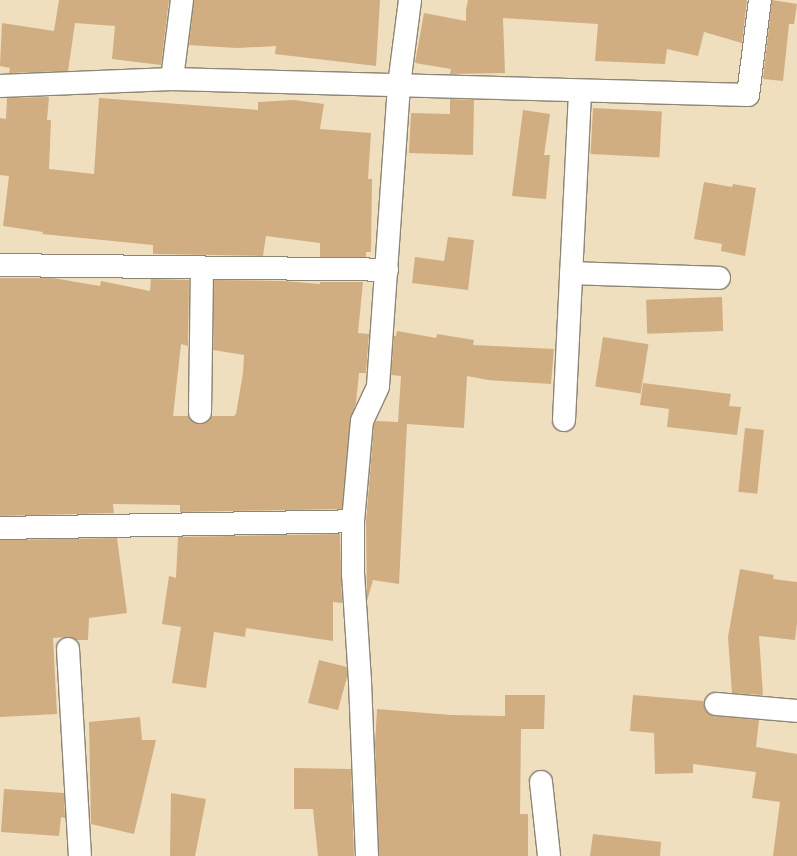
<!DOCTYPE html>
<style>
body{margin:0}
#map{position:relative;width:797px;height:856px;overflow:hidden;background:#efdfbf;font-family:Sriracha,sans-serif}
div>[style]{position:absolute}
.building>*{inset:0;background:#d1ad82;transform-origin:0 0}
.roads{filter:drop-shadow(1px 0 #8d8575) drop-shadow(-1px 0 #8d8575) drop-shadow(0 1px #8d8575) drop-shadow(0 -1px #8d8575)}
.minor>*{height:22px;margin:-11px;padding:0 11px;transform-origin:11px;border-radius:11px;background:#fff}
span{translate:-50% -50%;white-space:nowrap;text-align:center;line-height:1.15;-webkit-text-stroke:4px #fbf7ec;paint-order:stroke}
</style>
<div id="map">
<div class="building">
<div style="clip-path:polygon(59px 0,169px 0,161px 65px,112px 59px,115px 26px,75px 23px,68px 71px,9px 73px,10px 68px,0 66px,2px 23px,54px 31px)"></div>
<div style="clip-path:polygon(194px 0,380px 0,376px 66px,275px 54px,276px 46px,237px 48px,189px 45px)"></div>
<div style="clip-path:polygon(468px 0,747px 0,742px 43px,704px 32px,698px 56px,667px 49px,665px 64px,595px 61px,598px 24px,503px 18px,505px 73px,450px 74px,451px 69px,415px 63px,424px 13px,466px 21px,466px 10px)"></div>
<div style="clip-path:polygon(772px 0,797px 4px,794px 24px,789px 24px,783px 81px,763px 79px)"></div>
<div style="clip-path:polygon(49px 97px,47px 120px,51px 120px,49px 169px,94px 174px,99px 98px,258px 110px,258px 102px,294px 100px,324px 104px,320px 129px,371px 133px,368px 179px,372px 179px,371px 252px,366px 252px,366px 257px,320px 257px,320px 243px,266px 236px,263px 256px,153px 254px,153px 245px,42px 234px,43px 232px,3px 226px,9px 176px,0 175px,0 118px,6px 119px,7px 98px)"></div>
<div style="clip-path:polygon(450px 99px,474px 100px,473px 155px,409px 153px,411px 113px,450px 114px)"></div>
<div style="left:593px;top:108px;width:69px;height:46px;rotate:3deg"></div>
<div style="clip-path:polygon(523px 110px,550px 114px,544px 155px,550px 155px,546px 199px,512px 196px)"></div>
<div style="clip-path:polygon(704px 182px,732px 187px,733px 184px,756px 188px,745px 256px,721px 251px,722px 244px,694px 239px)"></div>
<div style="clip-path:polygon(448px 237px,474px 240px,468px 290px,412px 283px,415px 257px,444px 261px)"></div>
<div style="clip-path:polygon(0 278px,53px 278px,100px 286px,101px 281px,150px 291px,151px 279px,189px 280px,188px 346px,181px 344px,173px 416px,188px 416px,193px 422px,199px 424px,206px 423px,212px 416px,234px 416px,236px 414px,243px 373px,244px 355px,213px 350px,214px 280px,284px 281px,320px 284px,320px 282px,363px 282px,358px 333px,369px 334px,366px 373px,359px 373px,356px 403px,350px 420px,342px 509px,180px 512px,180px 505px,113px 504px,114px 513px,0 516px)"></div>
<div style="left:722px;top:297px;width:34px;height:76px;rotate:88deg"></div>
<div style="clip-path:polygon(397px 331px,436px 338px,437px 334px,474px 340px,473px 345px,554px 349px,551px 384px,488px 380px,467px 376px,464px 428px,407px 424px,399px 584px,373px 580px,367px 601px,366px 522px,374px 424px,376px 421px,398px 422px,401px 376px,391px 375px,394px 336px,396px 336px)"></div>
<div style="left:603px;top:337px;width:46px;height:50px;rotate:9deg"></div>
<div style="clip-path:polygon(643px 383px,731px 394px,729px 406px,741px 407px,737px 435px,667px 427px,669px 409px,640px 405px)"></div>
<div style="left:745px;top:428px;width:19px;height:64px;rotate:6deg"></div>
<div style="clip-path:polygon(340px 534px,342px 603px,333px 602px,333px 641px,246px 628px,245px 637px,214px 632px,206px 688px,172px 683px,181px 627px,162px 624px,169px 576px,176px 578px,178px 537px)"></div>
<div style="clip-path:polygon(117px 538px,127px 613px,89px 618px,88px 640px,76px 640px,68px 637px,53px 638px,57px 714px,0 717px,0 540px)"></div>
<div style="clip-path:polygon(740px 569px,774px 575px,773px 579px,797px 582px,797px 623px,795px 640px,759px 636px,763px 695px,732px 693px,728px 637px)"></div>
<div style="clip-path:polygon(319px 660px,347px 667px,347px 677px,338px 710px,308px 703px)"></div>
<div style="clip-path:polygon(505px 695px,545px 695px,544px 729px,521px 729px,520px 814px,528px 814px,528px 856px,379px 856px,375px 744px,377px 709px,451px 715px,505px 716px)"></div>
<div style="clip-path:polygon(633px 695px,704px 701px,705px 710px,709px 714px,715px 716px,759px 720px,756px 747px,797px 754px,797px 856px,773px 856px,780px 802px,752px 798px,756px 772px,693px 764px,693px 773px,655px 774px,654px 733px,630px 731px)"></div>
<div style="clip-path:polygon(140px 717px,142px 740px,156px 740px,134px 834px,91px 824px,89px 722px)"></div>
<div style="clip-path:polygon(294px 768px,351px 769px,354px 856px,318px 856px,313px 809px,294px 809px)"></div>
<div style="clip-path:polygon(4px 789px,64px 793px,65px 818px,61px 817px,59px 836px,1px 832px)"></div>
<div style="clip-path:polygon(171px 793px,206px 799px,195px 856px,170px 856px)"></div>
<div style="clip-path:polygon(593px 834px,661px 842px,660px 856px,590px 856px)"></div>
</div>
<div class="roads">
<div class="minor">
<div style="left:172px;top:79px;width:80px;rotate:-82.8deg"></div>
<div style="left:0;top:86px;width:172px;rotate:-2.3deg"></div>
<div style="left:172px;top:79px;width:576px;rotate:1.59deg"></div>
<div style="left:748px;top:95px;width:96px;rotate:-82.8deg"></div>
<div style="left:0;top:265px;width:387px;rotate:0.7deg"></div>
<div style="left:571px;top:273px;width:148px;rotate:1.9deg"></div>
<div style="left:200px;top:412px;width:144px;rotate:-89.2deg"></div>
<div style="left:564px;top:420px;width:329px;rotate:-87.2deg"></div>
<div style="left:0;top:528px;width:353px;rotate:-1.1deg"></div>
<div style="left:68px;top:649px;width:207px;rotate:86.7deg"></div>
<div style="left:716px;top:704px;width:81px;rotate:4.9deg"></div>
<div style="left:541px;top:782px;width:74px;rotate:83.8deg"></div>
<div style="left:367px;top:856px;width:175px;rotate:-92.3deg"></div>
<div style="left:360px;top:681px;width:107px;rotate:-93.7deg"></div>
<div style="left:353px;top:574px;width:53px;rotate:-90deg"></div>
<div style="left:353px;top:521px;width:100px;rotate:-84.9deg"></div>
<div style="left:362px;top:421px;width:38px;rotate:-65deg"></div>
<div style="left:378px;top:386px;width:302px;rotate:-86deg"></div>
<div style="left:399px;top:85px;width:86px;rotate:-82.6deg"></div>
</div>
</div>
</div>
